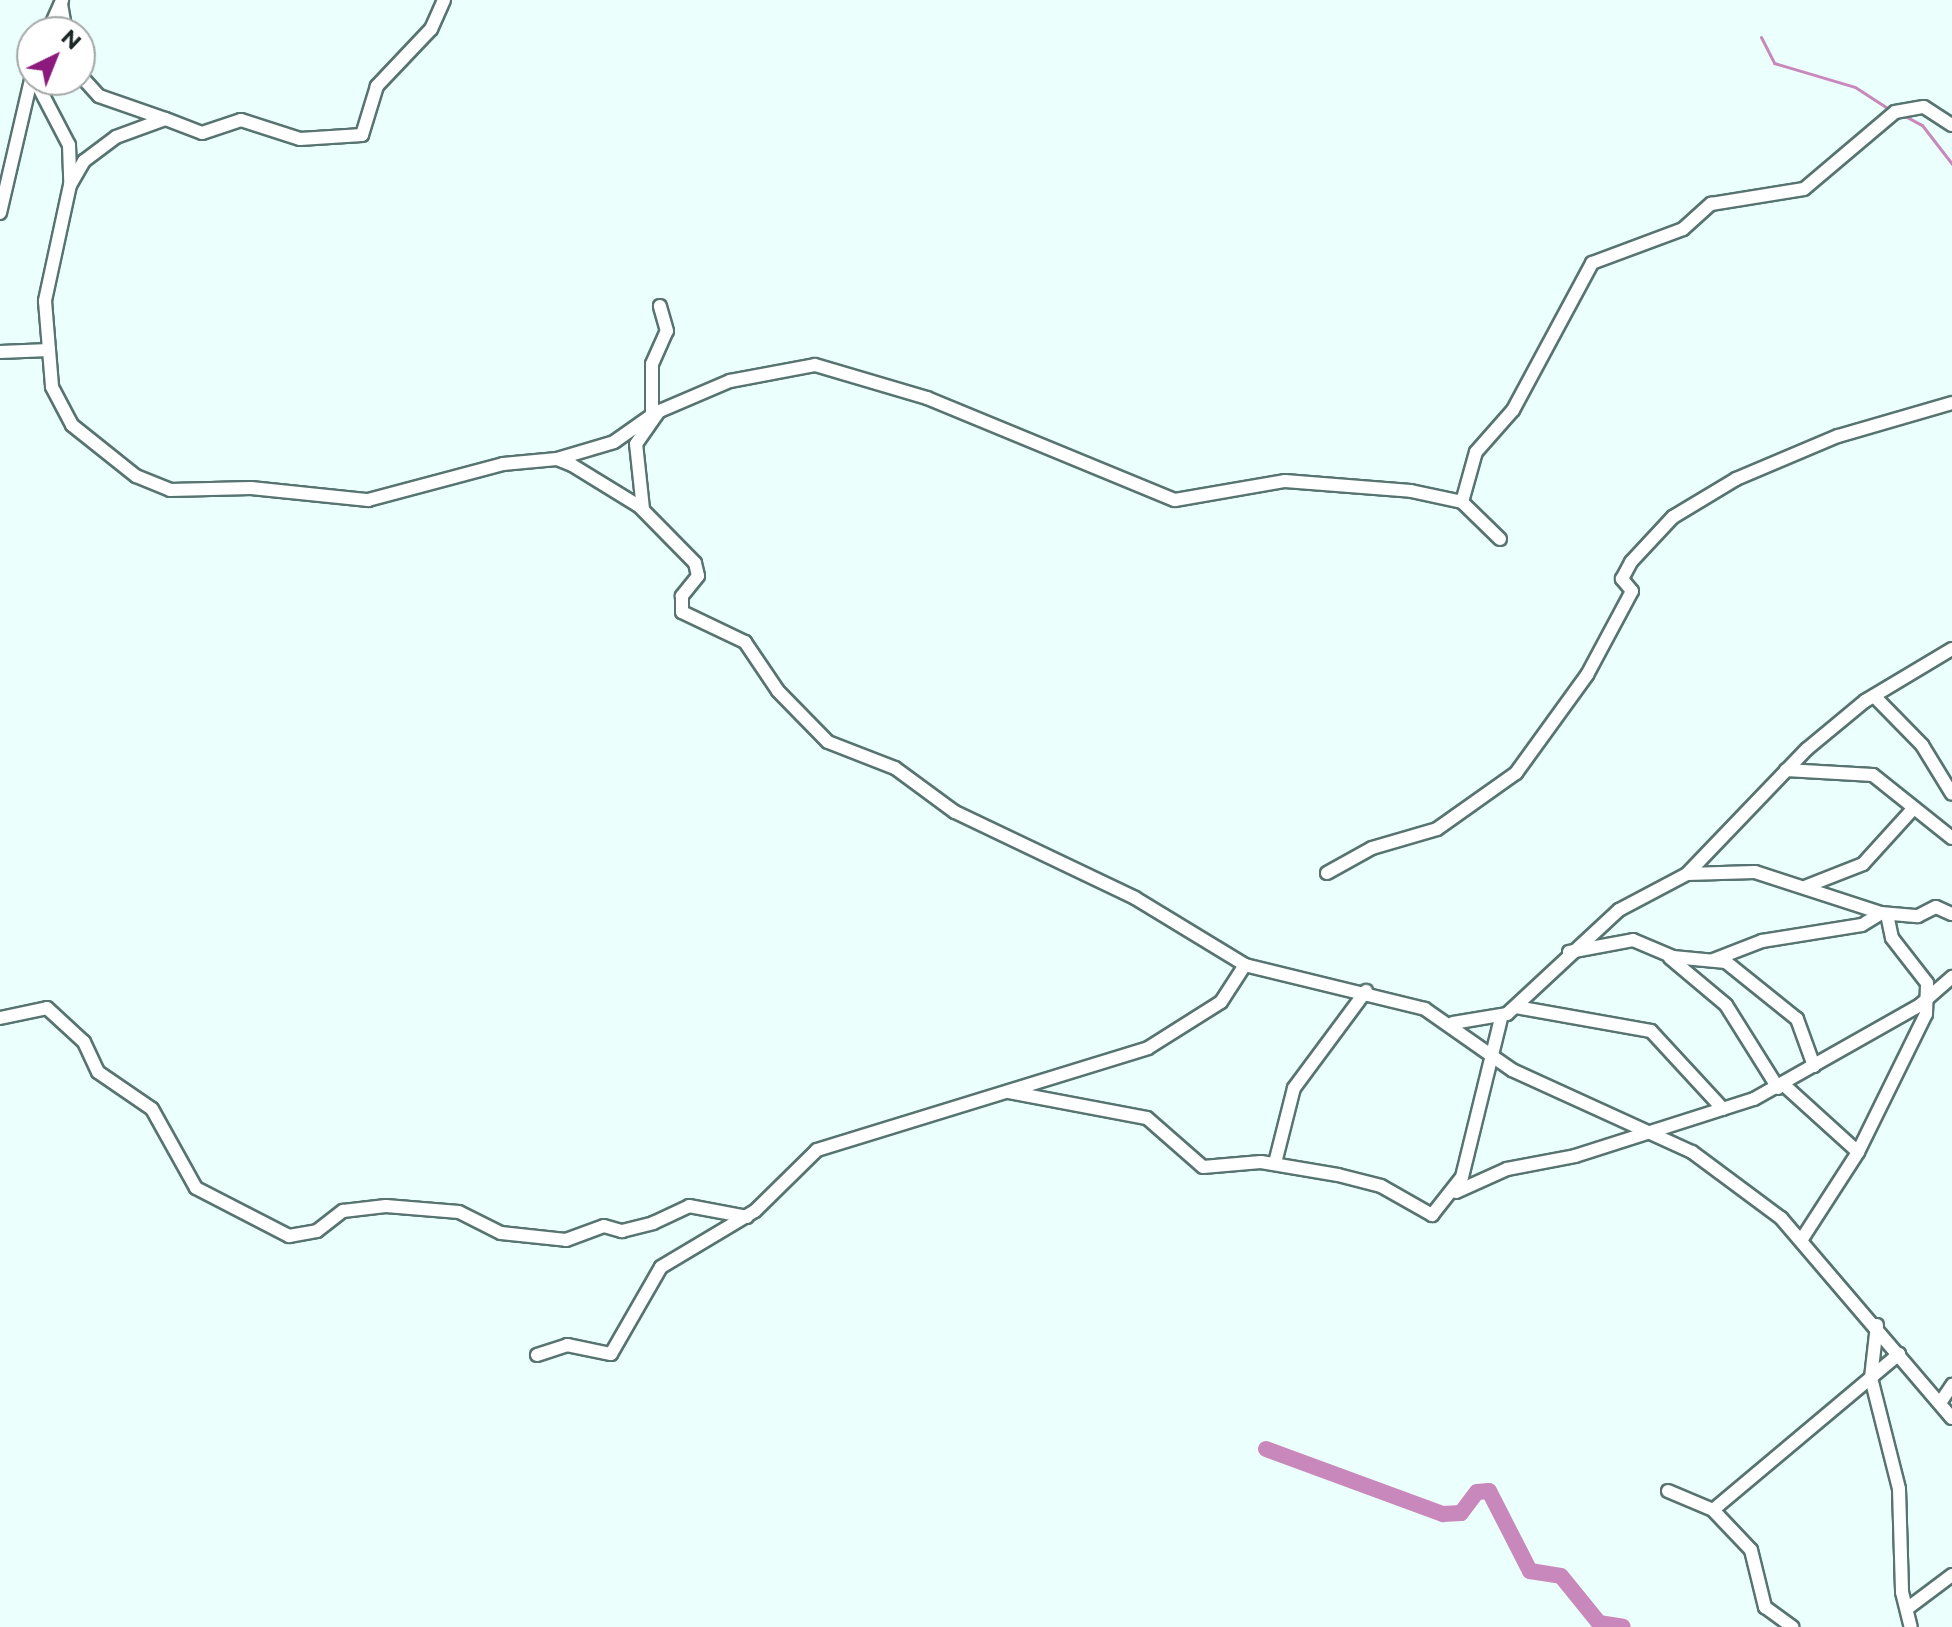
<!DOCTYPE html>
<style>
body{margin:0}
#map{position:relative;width:1952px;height:1627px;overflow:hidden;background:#ebfffc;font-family:Montserrat,sans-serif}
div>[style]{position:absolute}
.stream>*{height:3px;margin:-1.5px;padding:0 1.5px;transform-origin:1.5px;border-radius:1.5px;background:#c988bb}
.river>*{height:16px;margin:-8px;padding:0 8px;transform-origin:8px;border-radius:8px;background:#c988bb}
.roads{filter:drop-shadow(2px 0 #577470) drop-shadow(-2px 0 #577470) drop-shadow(0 2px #577470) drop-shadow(0 -2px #577470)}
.minor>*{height:12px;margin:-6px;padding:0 6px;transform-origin:6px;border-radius:6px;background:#fff}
span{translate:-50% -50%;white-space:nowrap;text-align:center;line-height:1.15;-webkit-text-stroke:6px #fff;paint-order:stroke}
.north{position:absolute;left:16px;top:16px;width:80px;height:80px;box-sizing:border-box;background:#fff;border:2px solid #a4a9a8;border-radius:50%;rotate:43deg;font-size:22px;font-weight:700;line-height:32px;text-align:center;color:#1c2826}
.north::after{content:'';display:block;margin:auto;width:28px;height:36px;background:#8c1a7c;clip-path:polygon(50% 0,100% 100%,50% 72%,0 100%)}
</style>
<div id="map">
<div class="stream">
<div style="left:1761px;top:37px;width:29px;rotate:63deg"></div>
<div style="left:1774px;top:63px;width:84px;rotate:16.5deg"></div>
<div style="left:1855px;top:87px;width:44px;rotate:33deg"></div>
<div style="left:1903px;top:115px;width:21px;rotate:28deg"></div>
<div style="left:1922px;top:125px;width:49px;rotate:52.4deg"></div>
</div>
<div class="river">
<div style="left:1266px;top:1449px;width:189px;rotate:20.2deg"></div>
<div style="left:1443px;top:1514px;width:18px;rotate:-3deg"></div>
<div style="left:1461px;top:1513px;width:26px;rotate:-53deg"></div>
<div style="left:1477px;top:1492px;width:12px;rotate:-5deg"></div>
<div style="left:1489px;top:1491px;width:90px;rotate:62.9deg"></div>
<div style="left:1530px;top:1571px;width:31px;rotate:9deg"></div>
<div style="left:1561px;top:1576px;width:60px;rotate:51deg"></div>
<div style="left:1599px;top:1623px;width:24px;rotate:9deg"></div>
</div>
<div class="roads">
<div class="minor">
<div style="left:444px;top:0;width:32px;rotate:114deg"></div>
<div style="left:431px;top:29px;width:79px;rotate:133.5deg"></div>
<div style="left:377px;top:86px;width:51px;rotate:107deg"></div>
<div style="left:362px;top:135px;width:62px;rotate:176.3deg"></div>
<div style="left:300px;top:139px;width:62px;rotate:-162.1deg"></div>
<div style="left:241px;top:120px;width:41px;rotate:161.6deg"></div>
<div style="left:202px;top:133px;width:40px;rotate:-159deg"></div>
<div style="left:165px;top:119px;width:52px;rotate:159.8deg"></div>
<div style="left:116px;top:137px;width:40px;rotate:143deg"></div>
<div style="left:84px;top:161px;width:28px;rotate:120deg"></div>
<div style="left:70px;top:185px;width:119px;rotate:102.2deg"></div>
<div style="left:45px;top:301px;width:86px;rotate:85.3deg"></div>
<div style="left:52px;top:387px;width:43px;rotate:62.2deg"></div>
<div style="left:72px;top:425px;width:82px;rotate:38.6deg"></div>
<div style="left:136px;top:476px;width:37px;rotate:22deg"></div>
<div style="left:170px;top:490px;width:81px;rotate:-1.4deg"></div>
<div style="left:251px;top:488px;width:118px;rotate:5.9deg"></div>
<div style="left:368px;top:500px;width:140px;rotate:-14.9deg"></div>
<div style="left:503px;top:464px;width:54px;rotate:-5.3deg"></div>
<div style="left:557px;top:459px;width:16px;rotate:22deg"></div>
<div style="left:572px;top:465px;width:79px;rotate:31.5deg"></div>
<div style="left:639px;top:506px;width:80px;rotate:45.5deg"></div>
<div style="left:695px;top:563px;width:13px;rotate:77deg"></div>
<div style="left:698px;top:576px;width:26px;rotate:129deg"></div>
<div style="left:682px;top:596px;width:16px;rotate:90deg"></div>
<div style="left:682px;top:612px;width:70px;rotate:25.5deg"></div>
<div style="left:745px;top:642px;width:59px;rotate:56deg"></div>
<div style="left:778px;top:691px;width:71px;rotate:45.6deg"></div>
<div style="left:828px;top:742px;width:72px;rotate:21.2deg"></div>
<div style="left:895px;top:768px;width:74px;rotate:36.3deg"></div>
<div style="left:955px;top:812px;width:199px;rotate:25.5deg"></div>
<div style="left:1135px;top:898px;width:129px;rotate:31.3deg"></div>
<div style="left:1245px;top:965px;width:185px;rotate:13.7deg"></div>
<div style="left:1425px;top:1009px;width:106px;rotate:35deg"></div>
<div style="left:1512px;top:1070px;width:198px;rotate:24.5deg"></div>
<div style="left:1692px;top:1152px;width:111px;rotate:36.6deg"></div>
<div style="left:1781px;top:1218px;width:263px;rotate:49.5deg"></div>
<div style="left:61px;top:4px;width:28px;rotate:80deg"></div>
<div style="left:48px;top:32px;width:35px;rotate:-66deg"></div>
<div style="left:80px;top:75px;width:28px;rotate:48deg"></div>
<div style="left:99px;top:96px;width:70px;rotate:19.2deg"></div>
<div style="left:35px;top:80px;width:73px;rotate:62.4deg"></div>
<div style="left:69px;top:145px;width:37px;rotate:88deg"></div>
<div style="left:0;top:213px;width:141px;rotate:-76.9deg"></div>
<div style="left:0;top:352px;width:49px;rotate:-2.3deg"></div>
<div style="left:652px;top:415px;width:51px;rotate:-90deg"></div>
<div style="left:652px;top:364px;width:36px;rotate:-66deg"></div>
<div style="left:667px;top:331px;width:26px;rotate:-106deg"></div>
<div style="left:557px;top:459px;width:59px;rotate:-16.6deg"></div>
<div style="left:614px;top:442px;width:50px;rotate:-35.3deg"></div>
<div style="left:655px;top:413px;width:82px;rotate:-23.1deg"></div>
<div style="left:730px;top:381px;width:86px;rotate:-10.7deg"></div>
<div style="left:815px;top:365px;width:117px;rotate:16.4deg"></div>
<div style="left:927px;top:398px;width:268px;rotate:22.4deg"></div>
<div style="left:1175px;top:500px;width:112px;rotate:-9.8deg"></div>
<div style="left:1285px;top:481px;width:126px;rotate:4.5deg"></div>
<div style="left:1411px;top:491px;width:52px;rotate:12.2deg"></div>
<div style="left:1462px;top:502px;width:53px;rotate:44.2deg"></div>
<div style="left:1462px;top:502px;width:52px;rotate:-74.4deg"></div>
<div style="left:1476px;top:452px;width:56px;rotate:-48.6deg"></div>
<div style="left:1513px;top:410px;width:167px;rotate:-61.7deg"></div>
<div style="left:1592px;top:263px;width:97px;rotate:-20.5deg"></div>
<div style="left:1683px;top:229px;width:38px;rotate:-42deg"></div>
<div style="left:1711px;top:204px;width:94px;rotate:-9.2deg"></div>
<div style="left:1804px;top:189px;width:119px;rotate:-40.2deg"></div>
<div style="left:1895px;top:112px;width:29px;rotate:-10deg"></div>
<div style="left:1924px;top:107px;width:33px;rotate:33deg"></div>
<div style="left:643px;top:509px;width:65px;rotate:-96.1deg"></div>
<div style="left:636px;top:444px;width:40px;rotate:-55.1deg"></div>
<div style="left:1874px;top:696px;width:69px;rotate:45.6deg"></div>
<div style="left:1922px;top:745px;width:57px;rotate:58.5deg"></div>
<div style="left:1786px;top:770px;width:87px;rotate:3.3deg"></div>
<div style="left:1873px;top:775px;width:101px;rotate:38.6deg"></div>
<div style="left:1327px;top:873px;width:51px;rotate:-29.1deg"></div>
<div style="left:1372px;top:848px;width:68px;rotate:-16.3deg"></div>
<div style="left:1437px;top:829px;width:97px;rotate:-35.3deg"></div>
<div style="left:1516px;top:773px;width:121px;rotate:-54.1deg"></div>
<div style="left:1587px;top:675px;width:95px;rotate:-61.8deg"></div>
<div style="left:1632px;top:591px;width:16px;rotate:-130deg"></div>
<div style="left:1622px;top:579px;width:19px;rotate:-62deg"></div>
<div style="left:1631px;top:562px;width:62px;rotate:-47deg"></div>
<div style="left:1673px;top:517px;width:74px;rotate:-31.1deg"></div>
<div style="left:1736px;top:479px;width:111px;rotate:-22.9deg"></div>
<div style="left:1838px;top:436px;width:119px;rotate:-16.1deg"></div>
<div style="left:1687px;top:874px;width:173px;rotate:-46.2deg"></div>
<div style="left:1807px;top:749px;width:75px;rotate:-39.6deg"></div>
<div style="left:1865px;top:701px;width:101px;rotate:-30.9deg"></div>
<div style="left:1807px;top:886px;width:60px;rotate:-21.4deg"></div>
<div style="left:1863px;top:864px;width:73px;rotate:-47.8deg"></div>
<div style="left:1569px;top:952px;width:65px;rotate:-10.6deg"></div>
<div style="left:1633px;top:940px;width:43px;rotate:23deg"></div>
<div style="left:1673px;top:957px;width:53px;rotate:5.4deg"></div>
<div style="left:1726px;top:962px;width:91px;rotate:38.8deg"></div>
<div style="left:1797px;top:1019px;width:50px;rotate:70.1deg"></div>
<div style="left:1670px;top:958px;width:73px;rotate:40deg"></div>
<div style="left:1726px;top:1005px;width:98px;rotate:57.9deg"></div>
<div style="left:1713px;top:960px;width:53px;rotate:-21.2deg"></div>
<div style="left:1762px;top:941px;width:101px;rotate:-9.1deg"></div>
<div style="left:1862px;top:925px;width:22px;rotate:-32deg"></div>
<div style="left:1516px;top:1007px;width:137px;rotate:10.1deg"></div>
<div style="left:1651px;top:1031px;width:106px;rotate:47.3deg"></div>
<div style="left:0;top:1018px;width:48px;rotate:-12deg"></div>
<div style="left:47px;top:1008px;width:50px;rotate:42.6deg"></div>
<div style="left:84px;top:1042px;width:33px;rotate:65deg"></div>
<div style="left:98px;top:1072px;width:65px;rotate:34.4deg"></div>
<div style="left:152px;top:1109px;width:90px;rotate:60.9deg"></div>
<div style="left:196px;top:1188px;width:105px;rotate:27.3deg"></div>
<div style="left:289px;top:1236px;width:28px;rotate:-10deg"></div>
<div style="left:317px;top:1231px;width:33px;rotate:-38deg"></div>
<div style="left:343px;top:1211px;width:43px;rotate:-6.6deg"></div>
<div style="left:386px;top:1206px;width:73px;rotate:4.7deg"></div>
<div style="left:459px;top:1212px;width:47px;rotate:26.6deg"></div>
<div style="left:501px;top:1233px;width:65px;rotate:6.1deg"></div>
<div style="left:566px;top:1240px;width:40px;rotate:-20.2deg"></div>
<div style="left:604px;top:1226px;width:19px;rotate:16deg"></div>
<div style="left:622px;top:1231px;width:32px;rotate:-14deg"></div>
<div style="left:653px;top:1223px;width:40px;rotate:-25deg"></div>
<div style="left:689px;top:1206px;width:59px;rotate:10.7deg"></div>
<div style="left:1453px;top:1023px;width:55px;rotate:-9.5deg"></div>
<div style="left:1507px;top:1014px;width:153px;rotate:-42.9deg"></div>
<div style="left:1619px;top:910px;width:77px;rotate:-27.9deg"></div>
<div style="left:1687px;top:874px;width:68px;rotate:-1.7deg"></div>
<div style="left:1755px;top:872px;width:133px;rotate:18deg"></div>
<div style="left:1881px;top:913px;width:37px;rotate:5deg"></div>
<div style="left:1918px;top:916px;width:20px;rotate:-27deg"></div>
<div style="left:1936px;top:907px;width:17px;rotate:24deg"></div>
<div style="left:1784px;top:1085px;width:100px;rotate:42.2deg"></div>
<div style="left:1009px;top:1092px;width:140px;rotate:10.7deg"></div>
<div style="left:1147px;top:1118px;width:74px;rotate:41.2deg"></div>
<div style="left:1203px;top:1167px;width:58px;rotate:-4.9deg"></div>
<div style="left:1261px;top:1162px;width:78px;rotate:9.6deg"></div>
<div style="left:1338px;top:1175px;width:44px;rotate:14.3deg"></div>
<div style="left:1381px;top:1186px;width:59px;rotate:29.6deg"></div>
<div style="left:1432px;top:1215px;width:48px;rotate:-51.7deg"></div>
<div style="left:1462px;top:1177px;width:164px;rotate:-76.2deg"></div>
<div style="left:1275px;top:1163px;width:77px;rotate:-75.8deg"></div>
<div style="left:1294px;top:1088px;width:121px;rotate:-53.4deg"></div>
<div style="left:1456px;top:1192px;width:56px;rotate:-24.3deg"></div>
<div style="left:1507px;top:1169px;width:69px;rotate:-10.8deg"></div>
<div style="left:1575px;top:1156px;width:188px;rotate:-17.7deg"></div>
<div style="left:1754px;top:1099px;width:191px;rotate:-29.5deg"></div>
<div style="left:1920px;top:1005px;width:43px;rotate:-41.2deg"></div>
<div style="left:1802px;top:1239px;width:103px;rotate:-57.2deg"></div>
<div style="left:1858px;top:1152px;width:154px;rotate:-63.8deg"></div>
<div style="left:1926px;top:1014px;width:31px;rotate:-88deg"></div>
<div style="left:1927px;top:983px;width:57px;rotate:-127.9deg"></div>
<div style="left:1892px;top:938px;width:24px;rotate:-102deg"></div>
<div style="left:1877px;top:1325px;width:53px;rotate:96.5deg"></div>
<div style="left:1871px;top:1378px;width:114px;rotate:75.8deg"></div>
<div style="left:1899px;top:1489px;width:103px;rotate:88.3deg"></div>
<div style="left:1902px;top:1592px;width:36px;rotate:76deg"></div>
<div style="left:537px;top:1355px;width:32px;rotate:-18deg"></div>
<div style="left:567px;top:1345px;width:45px;rotate:11.6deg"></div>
<div style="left:611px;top:1354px;width:100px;rotate:-60.1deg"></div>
<div style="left:661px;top:1267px;width:109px;rotate:-30.8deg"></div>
<div style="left:755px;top:1211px;width:87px;rotate:-44.5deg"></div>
<div style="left:817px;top:1150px;width:346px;rotate:-17.1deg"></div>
<div style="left:1148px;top:1048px;width:86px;rotate:-32.2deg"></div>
<div style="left:1221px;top:1002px;width:44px;rotate:-57deg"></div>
<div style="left:1940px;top:1403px;width:22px;rotate:-56deg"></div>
<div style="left:1668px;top:1491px;width:49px;rotate:22.9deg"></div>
<div style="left:1713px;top:1510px;width:243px;rotate:-40deg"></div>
<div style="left:1713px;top:1510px;width:55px;rotate:46.5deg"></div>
<div style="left:1751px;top:1550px;width:59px;rotate:76.2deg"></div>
<div style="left:1765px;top:1607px;width:34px;rotate:36deg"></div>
<div style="left:1908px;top:1608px;width:55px;rotate:-36.9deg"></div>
</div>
</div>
<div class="north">N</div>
</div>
